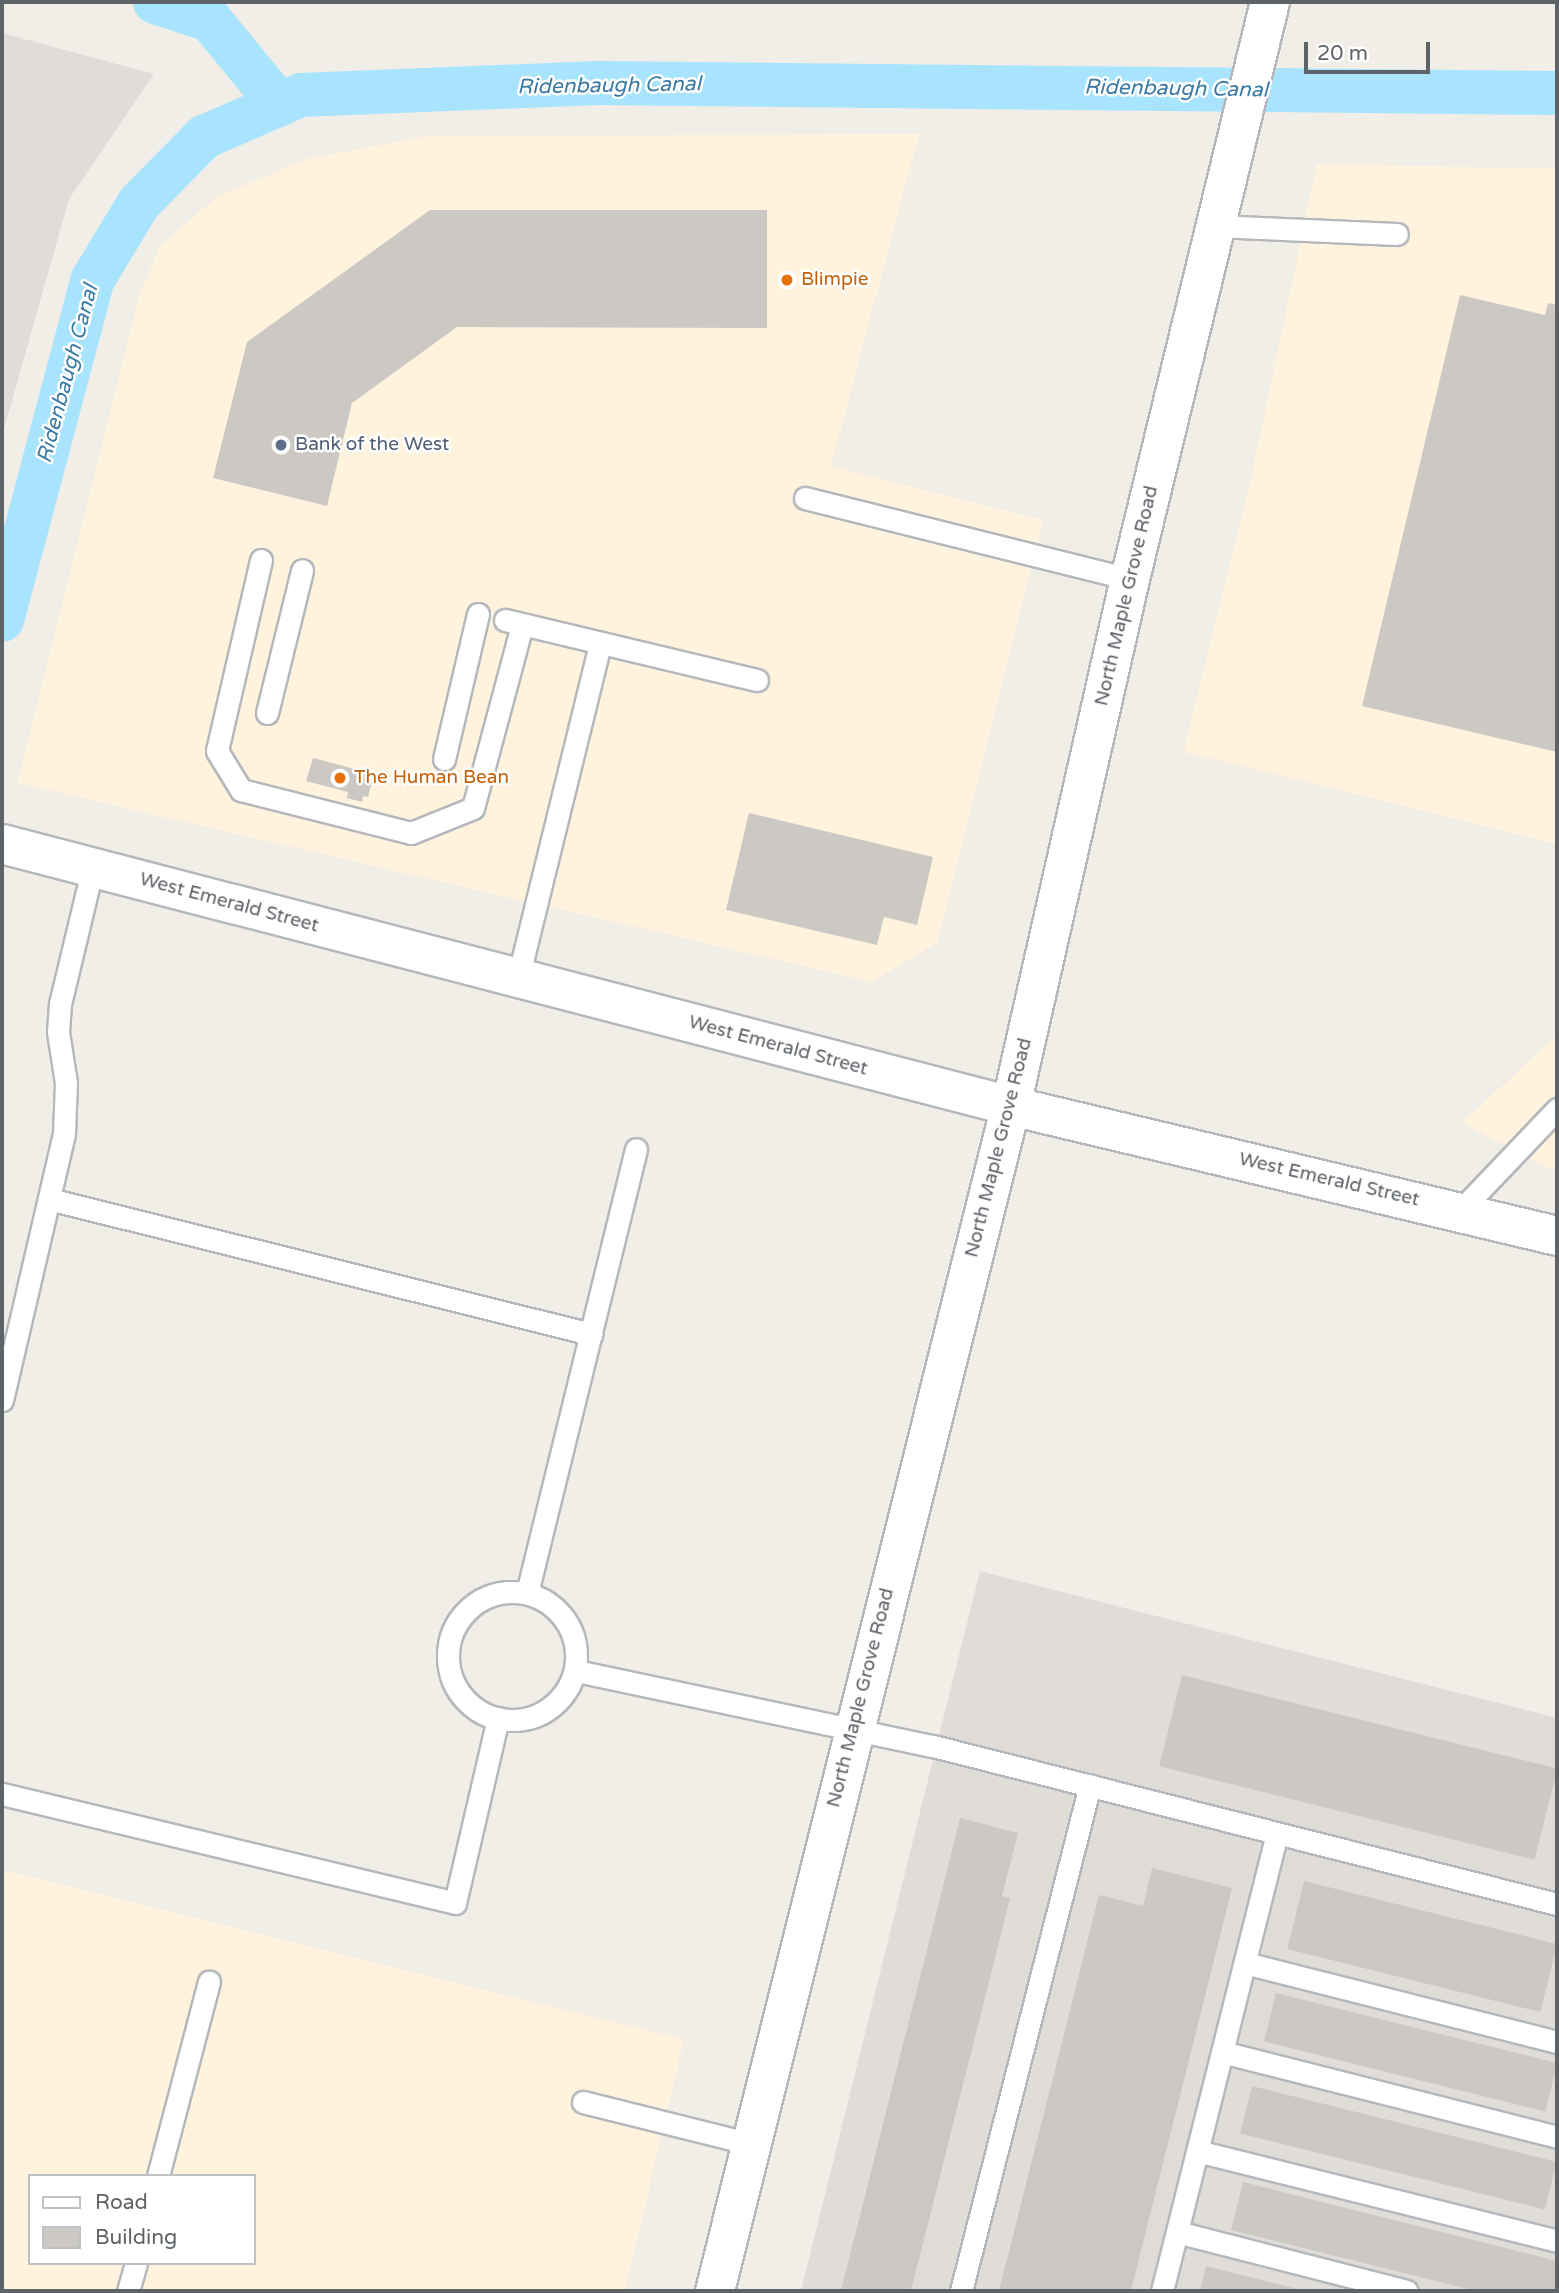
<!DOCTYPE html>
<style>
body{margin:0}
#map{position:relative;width:1559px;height:2293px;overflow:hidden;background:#f1ede7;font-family:"Varela Round",sans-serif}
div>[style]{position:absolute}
.commercial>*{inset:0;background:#fff3de}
.industrial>*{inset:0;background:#e0ddd9}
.canal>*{height:44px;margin:-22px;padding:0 22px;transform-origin:22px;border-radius:22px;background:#a9e4ff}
.building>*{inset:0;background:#ccc8c3;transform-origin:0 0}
.roads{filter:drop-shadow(2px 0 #b4b8bc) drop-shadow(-2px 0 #b4b8bc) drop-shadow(0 2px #b4b8bc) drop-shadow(0 -2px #b4b8bc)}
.service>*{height:21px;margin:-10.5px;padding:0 10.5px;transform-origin:10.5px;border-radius:10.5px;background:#fff}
.service>.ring{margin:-10.5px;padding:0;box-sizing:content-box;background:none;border:21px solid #fff;border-radius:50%}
.secondary>*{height:38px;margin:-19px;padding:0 19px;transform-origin:19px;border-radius:19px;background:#fff}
.dots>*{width:19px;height:19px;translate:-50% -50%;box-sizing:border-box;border:4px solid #fff;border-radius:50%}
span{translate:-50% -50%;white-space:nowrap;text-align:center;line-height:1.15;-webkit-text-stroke:5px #fff;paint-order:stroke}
.food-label{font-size:19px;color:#c56008}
.left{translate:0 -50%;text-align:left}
.service-label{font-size:19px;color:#4e5e75}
.street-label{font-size:19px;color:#5e6368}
.water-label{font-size:21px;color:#3b7aa3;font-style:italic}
.frame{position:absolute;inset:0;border:4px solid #5e6368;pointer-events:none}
.legend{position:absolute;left:28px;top:2174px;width:228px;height:91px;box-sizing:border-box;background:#fff;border:2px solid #bfc1c3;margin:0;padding:9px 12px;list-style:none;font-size:21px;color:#5e6368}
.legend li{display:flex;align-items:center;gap:14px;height:35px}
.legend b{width:35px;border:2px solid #bfc1c3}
.scale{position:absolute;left:1304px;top:42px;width:126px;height:32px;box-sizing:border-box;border:4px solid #5e6368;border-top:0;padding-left:9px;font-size:21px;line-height:24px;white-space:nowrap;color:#5e6368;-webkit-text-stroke:5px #fff;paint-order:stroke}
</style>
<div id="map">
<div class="commercial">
<div style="clip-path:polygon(919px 134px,831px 466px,1043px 520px,938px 942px,872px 982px,18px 783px,140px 294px,160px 246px,218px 196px,307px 159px,427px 136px)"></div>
<div style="clip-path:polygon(1317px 164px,1557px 169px,1557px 844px,1184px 752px,1252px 474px)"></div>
<div style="clip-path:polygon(1557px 1035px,1557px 1172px,1462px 1123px)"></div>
<div style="clip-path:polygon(evenodd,2px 1870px,684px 2039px,625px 2291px,2px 2291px,2px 1870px,30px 2176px,254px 2176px,254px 2263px,30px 2263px,30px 2176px)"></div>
</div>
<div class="industrial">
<div style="clip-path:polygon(2px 33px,154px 74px,69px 199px,2px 436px)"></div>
<div style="clip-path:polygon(980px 1571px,1557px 1718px,1557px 2291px,801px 2291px)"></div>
</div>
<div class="canal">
<div style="left:155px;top:2px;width:58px;rotate:18.1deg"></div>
<div style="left:210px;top:20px;width:109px;rotate:50.6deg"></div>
<div style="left:2px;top:620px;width:353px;rotate:-75.1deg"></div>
<div style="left:93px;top:279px;width:89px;rotate:-58.8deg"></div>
<div style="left:139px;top:203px;width:93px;rotate:-45.4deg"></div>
<div style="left:204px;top:137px;width:106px;rotate:-23.4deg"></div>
<div style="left:301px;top:95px;width:297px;rotate:-2.3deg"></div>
<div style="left:598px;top:83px;width:959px;rotate:0.6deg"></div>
</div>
<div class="building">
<div style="clip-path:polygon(430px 210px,767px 210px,767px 328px,457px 327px,352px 403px,327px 506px,213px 478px,247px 342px)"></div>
<div style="clip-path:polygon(1460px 295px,1545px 315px,1548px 303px,1557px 305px,1557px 752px,1362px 706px)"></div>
<div style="clip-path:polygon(313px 758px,374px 774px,368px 797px,363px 796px,362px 802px,347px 798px,348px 792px,306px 781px)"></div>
<div style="clip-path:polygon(749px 813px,933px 857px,917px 925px,884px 917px,877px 945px,726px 910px)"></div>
<div style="left:1182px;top:1675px;width:387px;height:94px;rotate:14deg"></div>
<div style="clip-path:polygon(960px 1818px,1018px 1833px,1002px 1896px,1010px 1898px,911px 2291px,841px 2291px)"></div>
<div style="clip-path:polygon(1152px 1868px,1232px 1888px,1131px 2291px,999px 2291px,1099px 1895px,1143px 1906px)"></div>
<div style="left:1304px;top:1881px;width:261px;height:70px;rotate:14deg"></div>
<div style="left:1276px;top:1993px;width:290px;height:50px;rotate:14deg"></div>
<div style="left:1252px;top:2086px;width:314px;height:49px;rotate:14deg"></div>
<div style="clip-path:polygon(1243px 2182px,1557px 2261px,1557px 2291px,1476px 2291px,1231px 2230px)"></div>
<div style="clip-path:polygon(1206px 2266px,1302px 2290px,1302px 2291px,1200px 2291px)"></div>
</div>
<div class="roads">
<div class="service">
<div style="left:1215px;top:226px;width:182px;rotate:2.5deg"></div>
<div style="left:805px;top:498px;width:335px;rotate:14deg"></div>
<div style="left:261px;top:560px;width:196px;rotate:103deg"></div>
<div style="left:217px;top:751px;width:46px;rotate:58.4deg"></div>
<div style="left:241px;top:790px;width:175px;rotate:14.2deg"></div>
<div style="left:411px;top:833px;width:67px;rotate:-22deg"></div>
<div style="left:473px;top:808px;width:189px;rotate:-75deg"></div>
<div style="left:505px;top:620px;width:259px;rotate:13.4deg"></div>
<div style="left:267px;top:713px;width:147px;rotate:-76.2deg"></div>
<div style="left:444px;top:759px;width:149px;rotate:-76.8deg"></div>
<div style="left:518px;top:978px;width:345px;rotate:-76.2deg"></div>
<div style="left:49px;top:1199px;width:559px;rotate:13.99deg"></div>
<div style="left:1460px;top:1211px;width:141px;rotate:-46.4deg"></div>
<div style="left:2px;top:1400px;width:273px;rotate:-76.9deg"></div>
<div style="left:64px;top:1134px;width:51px;rotate:-87.8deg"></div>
<div style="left:66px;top:1083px;width:52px;rotate:-98.9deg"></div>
<div style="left:58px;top:1032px;width:28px;rotate:-86deg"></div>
<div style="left:60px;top:1004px;width:141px;rotate:-76.5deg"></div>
<div class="ring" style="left:448px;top:1592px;width:107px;height:107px"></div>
<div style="left:527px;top:1593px;width:457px;rotate:-76.2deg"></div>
<div style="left:576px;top:1671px;width:365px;rotate:11.9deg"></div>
<div style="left:933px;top:1746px;width:644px;rotate:14.21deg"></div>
<div style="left:2px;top:1794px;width:466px;rotate:13.5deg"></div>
<div style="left:455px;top:1903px;width:190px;rotate:-76.9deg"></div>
<div style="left:1245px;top:1963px;width:322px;rotate:14.2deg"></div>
<div style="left:1222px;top:2052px;width:346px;rotate:14.2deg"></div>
<div style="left:583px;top:2102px;width:173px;rotate:14deg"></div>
<div style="left:1197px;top:2151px;width:371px;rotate:14deg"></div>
<div style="left:158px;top:2176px;width:201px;rotate:-75.3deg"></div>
<div style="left:1177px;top:2232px;width:237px;rotate:14.4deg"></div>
<div style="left:128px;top:2291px;width:29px;rotate:-74deg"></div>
<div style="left:961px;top:2291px;width:522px;rotate:-75.7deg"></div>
<div style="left:1162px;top:2291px;width:472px;rotate:-75.9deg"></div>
</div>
<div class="secondary">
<div style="left:2px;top:844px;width:1042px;rotate:14.56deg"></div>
<div style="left:1011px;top:1106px;width:561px;rotate:13.39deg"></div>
<div style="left:715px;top:2291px;width:1221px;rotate:-75.98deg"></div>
<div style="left:1011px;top:1106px;width:540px;rotate:-77.28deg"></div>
<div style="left:1130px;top:579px;width:594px;rotate:-76.36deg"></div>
</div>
</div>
<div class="dots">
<div style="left:787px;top:280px;background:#e8710a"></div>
<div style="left:281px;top:445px;background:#5c6f8a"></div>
<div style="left:340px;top:778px;background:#e8710a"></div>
</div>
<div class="food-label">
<span class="left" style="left:801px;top:280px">Blimpie</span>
<span class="left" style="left:354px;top:778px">The Human Bean</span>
</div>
<div class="service-label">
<span class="left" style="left:295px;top:445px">Bank of the West</span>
</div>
<div class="street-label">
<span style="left:1127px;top:596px;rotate:-77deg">North Maple Grove Road</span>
<span style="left:229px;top:903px;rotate:15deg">West Emerald Street</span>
<span style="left:778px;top:1046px;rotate:15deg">West Emerald Street</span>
<span style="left:999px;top:1148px;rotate:-76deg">North Maple Grove Road</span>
<span style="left:1329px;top:1180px;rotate:13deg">West Emerald Street</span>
<span style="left:861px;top:1698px;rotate:-76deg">North Maple Grove Road</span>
</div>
<div class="water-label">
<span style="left:609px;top:86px;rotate:-1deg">Ridenbaugh Canal</span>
<span style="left:1176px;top:89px;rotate:1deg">Ridenbaugh Canal</span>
<span style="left:68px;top:374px;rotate:-75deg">Ridenbaugh Canal</span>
</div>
<div class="frame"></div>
<ul class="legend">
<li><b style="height:9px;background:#fff"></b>Road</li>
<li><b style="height:19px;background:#ccc8c3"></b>Building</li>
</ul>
<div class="scale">20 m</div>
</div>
